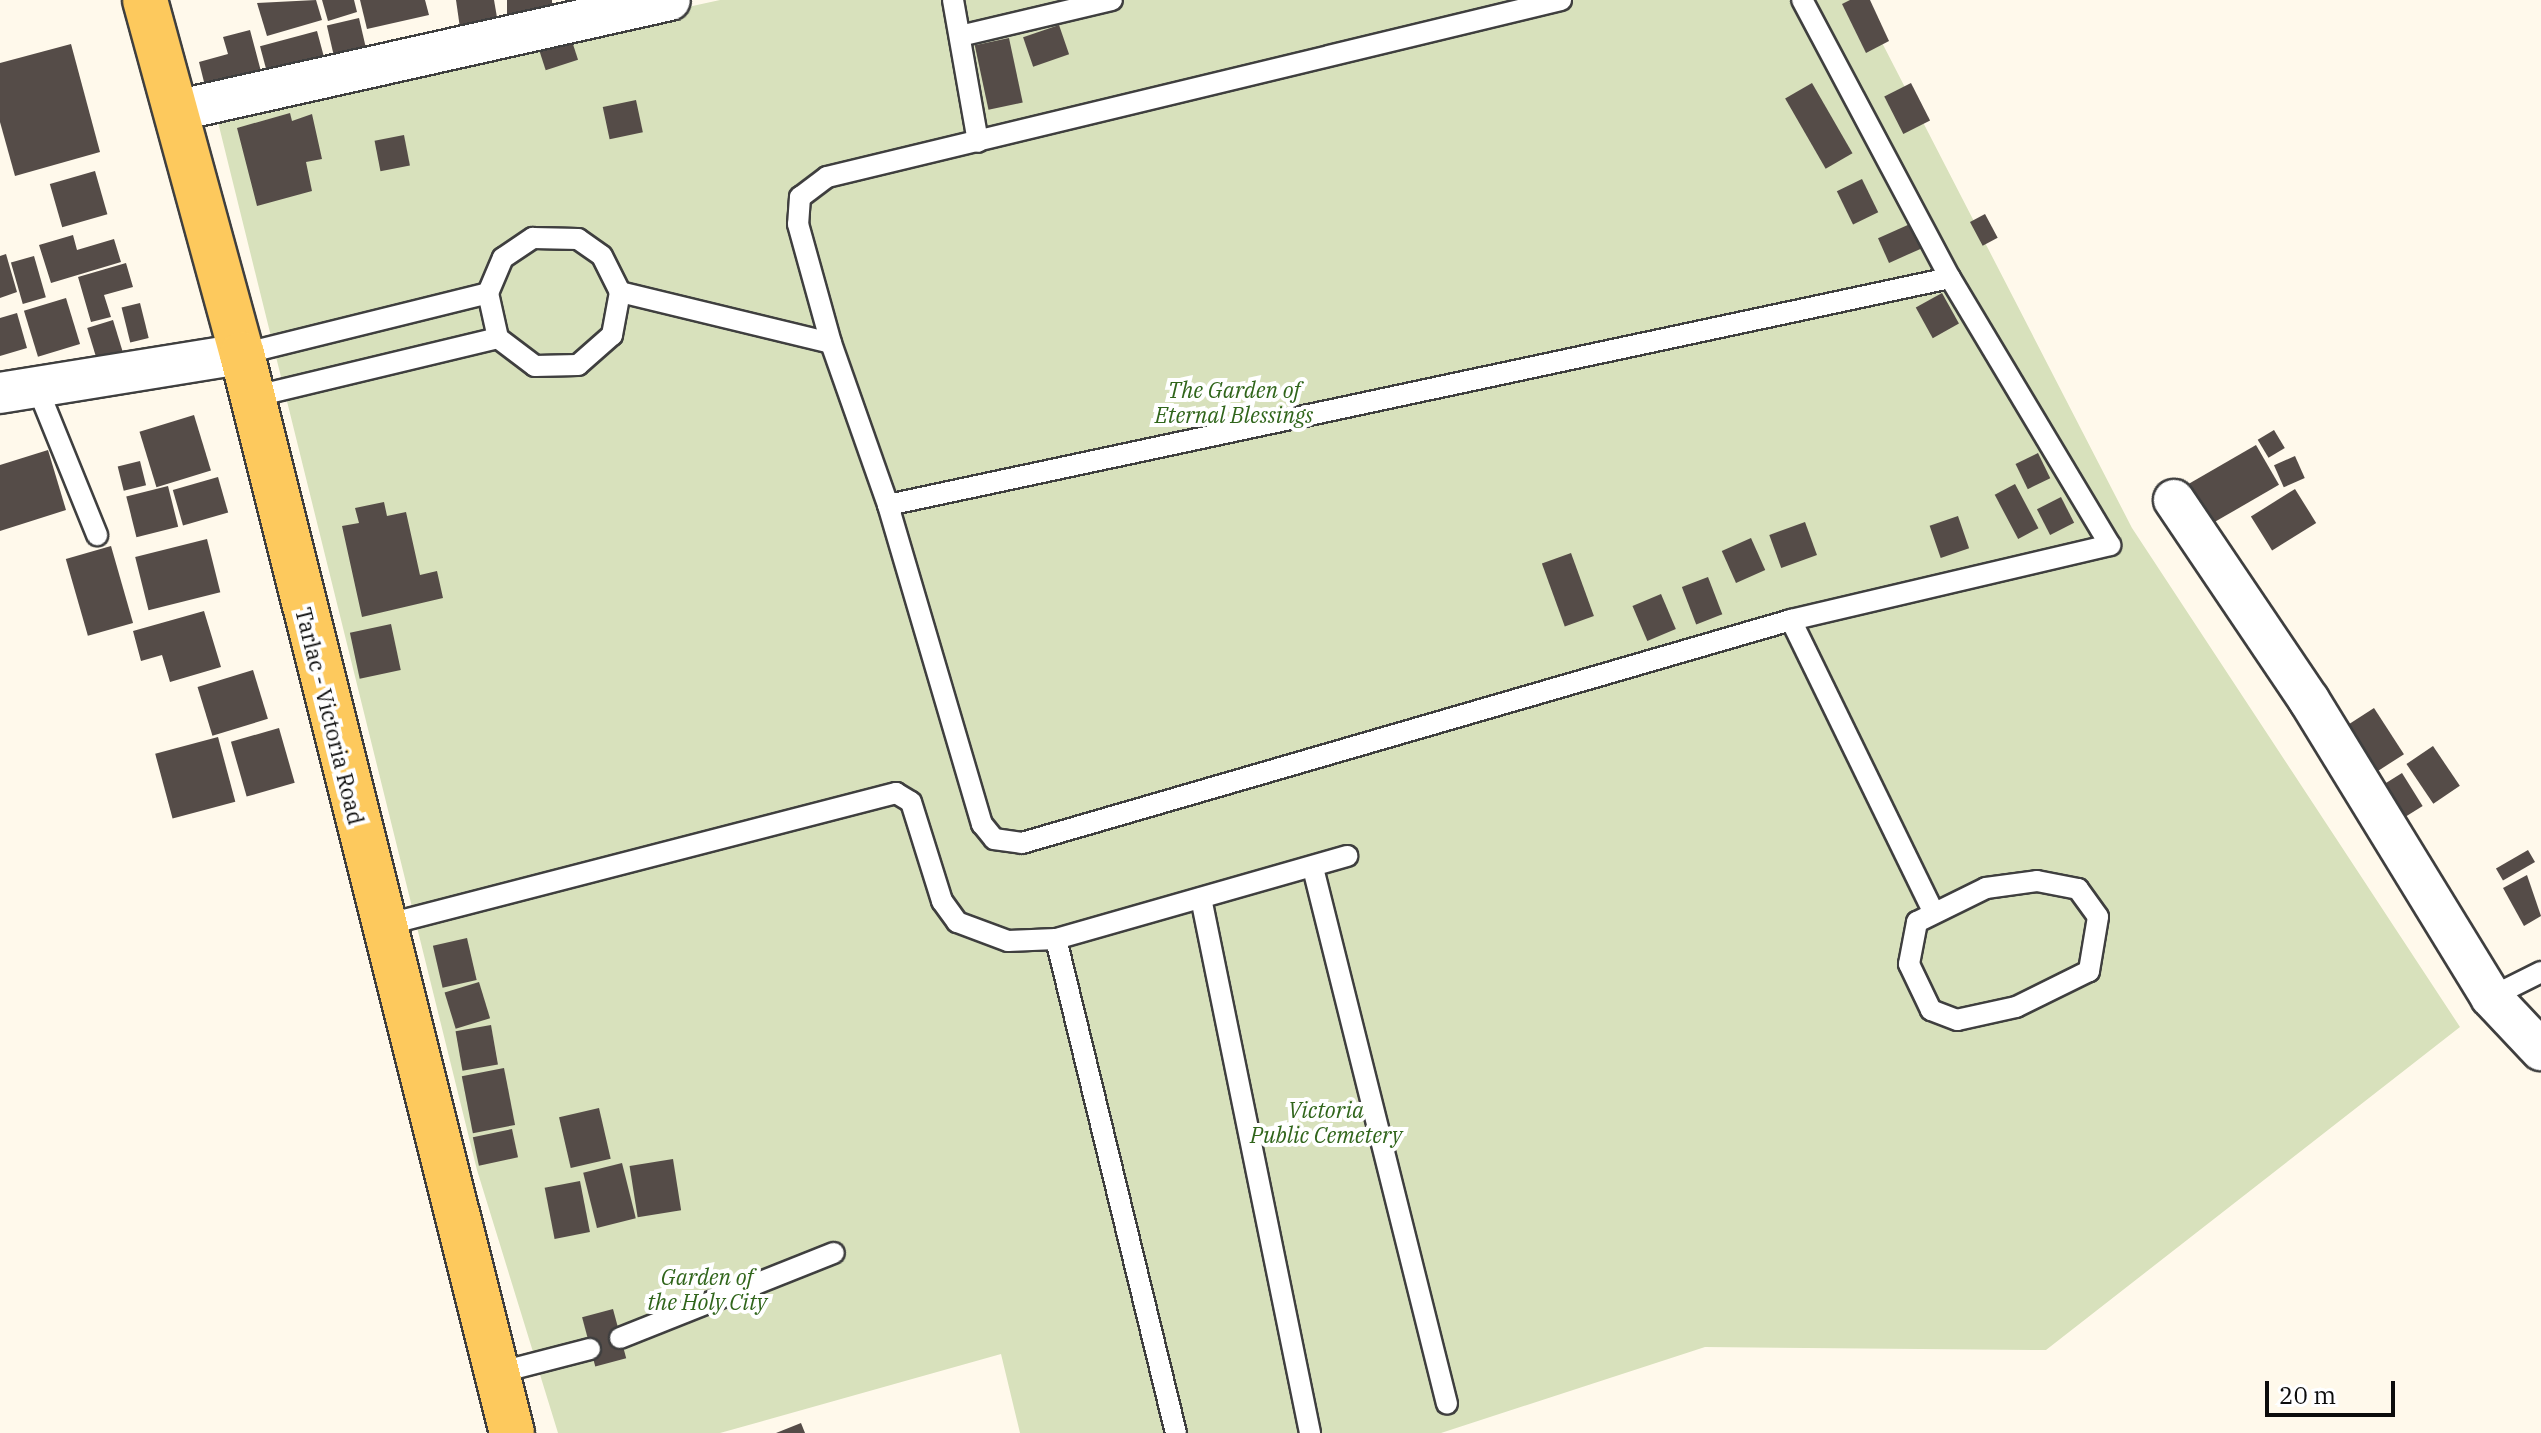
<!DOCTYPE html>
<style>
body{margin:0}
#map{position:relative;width:2541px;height:1433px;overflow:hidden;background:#fff9eb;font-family:"IBM Plex Serif",serif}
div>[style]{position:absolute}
.cemetery>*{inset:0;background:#d8e1bc}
.building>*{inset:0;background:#554c48;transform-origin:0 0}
.roads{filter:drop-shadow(2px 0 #3f3f3f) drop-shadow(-2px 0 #3f3f3f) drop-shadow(0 2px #3f3f3f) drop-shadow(0 -2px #3f3f3f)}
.service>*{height:20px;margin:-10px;padding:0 10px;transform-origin:10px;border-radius:10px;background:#fff}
.minor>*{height:40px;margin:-20px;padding:0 20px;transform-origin:20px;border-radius:20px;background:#fff}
.primary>*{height:44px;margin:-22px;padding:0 22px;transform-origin:22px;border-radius:22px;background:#fdc95d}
span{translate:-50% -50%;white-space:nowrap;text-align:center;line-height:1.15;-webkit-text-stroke:8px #fff;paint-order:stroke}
.park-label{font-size:22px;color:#30651b;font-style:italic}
.street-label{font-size:22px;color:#0c0c0c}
.scale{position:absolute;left:2265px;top:1381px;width:130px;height:36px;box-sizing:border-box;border:4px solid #0c0c0c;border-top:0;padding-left:10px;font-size:24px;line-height:28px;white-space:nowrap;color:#0c0c0c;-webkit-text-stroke:6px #fff;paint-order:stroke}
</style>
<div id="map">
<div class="cemetery">
<div style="clip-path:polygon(720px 0,1860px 0,2132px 528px,2460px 1027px,2046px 1350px,1705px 1347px,1441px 1433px,1020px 1433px,1001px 1354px,720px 1433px,558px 1433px,477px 1170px,215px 110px)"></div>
</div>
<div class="building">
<div style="clip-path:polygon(316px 0,322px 20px,267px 36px,257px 3px)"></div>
<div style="clip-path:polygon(322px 0,354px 0,357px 12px,328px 21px)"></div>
<div style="clip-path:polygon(360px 0,425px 0,429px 15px,367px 29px)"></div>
<div style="clip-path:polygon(456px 0,494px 0,499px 29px,461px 35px)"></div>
<div style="left:507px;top:0;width:45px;height:17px"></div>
<div style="clip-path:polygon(1850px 0,1870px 0,1889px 41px,1866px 53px,1842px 4px)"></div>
<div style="left:359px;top:18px;width:36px;height:33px;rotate:77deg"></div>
<div style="left:1059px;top:25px;width:31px;height:38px;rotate:71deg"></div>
<div style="clip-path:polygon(250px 30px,263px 79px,207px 94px,199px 62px,228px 54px,223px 37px)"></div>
<div style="left:317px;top:31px;width:35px;height:59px;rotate:75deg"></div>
<div style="left:570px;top:35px;width:26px;height:34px;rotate:72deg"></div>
<div style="left:1009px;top:38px;width:66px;height:35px;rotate:78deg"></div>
<div style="clip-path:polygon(71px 44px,100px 152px,15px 176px,0 122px,0 63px)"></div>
<div style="left:1812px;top:83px;width:81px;height:31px;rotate:60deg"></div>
<div style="left:1911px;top:83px;width:42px;height:30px;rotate:63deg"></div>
<div style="left:636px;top:100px;width:33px;height:34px;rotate:78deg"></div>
<div style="clip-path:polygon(290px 113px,292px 121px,312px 114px,322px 159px,306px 162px,312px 191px,257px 206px,237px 128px)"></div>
<div style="left:404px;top:135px;width:31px;height:30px;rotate:79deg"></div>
<div style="left:95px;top:171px;width:45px;height:47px;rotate:74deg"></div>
<div style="left:1862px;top:179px;width:37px;height:28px;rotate:64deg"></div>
<div style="left:1985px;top:214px;width:27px;height:17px;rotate:62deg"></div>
<div style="left:1910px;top:224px;width:27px;height:35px;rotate:66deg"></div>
<div style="clip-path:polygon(73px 235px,77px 250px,114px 239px,121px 262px,51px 283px,39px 245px)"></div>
<div style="clip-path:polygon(6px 254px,17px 292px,0 298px,0 256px)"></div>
<div style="left:34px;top:256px;width:43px;height:24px;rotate:74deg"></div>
<div style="clip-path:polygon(126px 263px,133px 287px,104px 295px,111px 317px,91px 322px,78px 277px)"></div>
<div style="left:1942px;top:293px;width:35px;height:30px;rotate:61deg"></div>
<div style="left:66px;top:298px;width:48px;height:44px;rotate:73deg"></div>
<div style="left:140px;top:303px;width:36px;height:19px;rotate:76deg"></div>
<div style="clip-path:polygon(17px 313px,27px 348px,0 356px,0 318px)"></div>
<div style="left:113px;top:320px;width:34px;height:27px;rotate:73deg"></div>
<div style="left:194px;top:415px;width:58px;height:57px;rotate:73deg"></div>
<div style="left:2274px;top:430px;width:21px;height:19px;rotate:59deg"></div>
<div style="left:2256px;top:445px;width:46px;height:86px;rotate:60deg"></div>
<div style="clip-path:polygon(48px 450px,66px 510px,0 531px,0 465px)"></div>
<div style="left:2038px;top:453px;width:28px;height:25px;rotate:64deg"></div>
<div style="left:2295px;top:456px;width:24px;height:23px;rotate:66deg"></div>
<div style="left:140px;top:461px;width:25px;height:23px;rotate:76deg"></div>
<div style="left:218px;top:477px;width:37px;height:47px;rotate:74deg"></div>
<div style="left:2015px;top:484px;width:50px;height:23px;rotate:62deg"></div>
<div style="left:168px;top:486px;width:42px;height:43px;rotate:76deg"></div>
<div style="left:2295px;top:489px;width:40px;height:52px;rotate:58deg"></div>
<div style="left:2061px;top:497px;width:29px;height:27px;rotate:63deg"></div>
<div style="clip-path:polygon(384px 502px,387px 516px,406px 512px,420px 575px,437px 571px,443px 598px,362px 617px,342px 526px,359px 523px,355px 508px)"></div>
<div style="left:1958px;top:516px;width:34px;height:30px;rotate:71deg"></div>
<div style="left:1805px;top:522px;width:35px;height:38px;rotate:70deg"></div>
<div style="left:1751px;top:538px;width:35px;height:32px;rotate:66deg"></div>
<div style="left:207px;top:539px;width:55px;height:74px;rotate:76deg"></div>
<div style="left:111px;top:546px;width:80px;height:47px;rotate:74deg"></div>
<div style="left:1571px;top:553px;width:67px;height:31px;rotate:70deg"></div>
<div style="left:1708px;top:577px;width:40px;height:28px;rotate:69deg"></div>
<div style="left:1661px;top:594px;width:38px;height:31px;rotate:67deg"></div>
<div style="clip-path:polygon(204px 611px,221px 667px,170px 682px,162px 655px,141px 661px,133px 631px)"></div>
<div style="left:391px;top:624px;width:47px;height:42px;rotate:78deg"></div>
<div style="left:253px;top:670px;width:51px;height:58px;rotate:73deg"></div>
<div style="left:2374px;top:708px;width:55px;height:42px;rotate:57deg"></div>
<div style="left:279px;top:728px;width:57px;height:50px;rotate:74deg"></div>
<div style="left:218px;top:737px;width:67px;height:65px;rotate:75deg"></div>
<div style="left:2433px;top:746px;width:48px;height:32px;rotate:56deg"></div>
<div style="left:2402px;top:773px;width:39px;height:26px;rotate:58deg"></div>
<div style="left:2528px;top:850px;width:14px;height:37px;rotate:60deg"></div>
<div style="clip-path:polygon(2527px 875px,2541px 916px,2524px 926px,2503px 888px)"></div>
<div style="left:467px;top:938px;width:43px;height:35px;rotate:77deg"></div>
<div style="left:479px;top:982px;width:38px;height:36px;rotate:73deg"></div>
<div style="left:491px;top:1025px;width:40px;height:36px;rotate:80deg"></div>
<div style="left:504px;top:1068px;width:58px;height:43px;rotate:79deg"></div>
<div style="left:599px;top:1108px;width:52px;height:41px;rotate:77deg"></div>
<div style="left:512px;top:1129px;width:29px;height:40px;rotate:78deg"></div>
<div style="left:673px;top:1159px;width:52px;height:44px;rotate:81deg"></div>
<div style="left:622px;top:1163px;width:57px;height:40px;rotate:76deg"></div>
<div style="left:580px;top:1181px;width:52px;height:36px;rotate:79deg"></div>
<div style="left:613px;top:1309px;width:51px;height:32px;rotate:75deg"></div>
<div style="clip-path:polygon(801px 1423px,805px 1433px,776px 1433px)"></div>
</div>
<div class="roads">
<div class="service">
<div style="left:953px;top:0;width:144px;rotate:80deg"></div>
<div style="left:1561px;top:0;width:755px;rotate:166.44deg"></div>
<div style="left:827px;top:177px;width:34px;rotate:143deg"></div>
<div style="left:800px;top:197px;width:27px;rotate:94deg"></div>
<div style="left:798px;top:224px;width:123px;rotate:74.5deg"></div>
<div style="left:831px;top:343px;width:172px;rotate:70.6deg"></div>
<div style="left:888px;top:505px;width:333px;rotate:73.6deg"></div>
<div style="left:982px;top:824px;width:19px;rotate:51deg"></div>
<div style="left:994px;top:839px;width:28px;rotate:8deg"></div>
<div style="left:1022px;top:843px;width:801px;rotate:-16.17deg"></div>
<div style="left:1791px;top:620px;width:328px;rotate:-13.2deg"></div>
<div style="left:2110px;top:545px;width:311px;rotate:-120.9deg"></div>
<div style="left:1950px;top:278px;width:315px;rotate:-118deg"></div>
<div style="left:960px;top:36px;width:156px;rotate:-13.3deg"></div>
<div style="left:620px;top:292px;width:44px;rotate:100.5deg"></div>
<div style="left:612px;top:335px;width:45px;rotate:138.6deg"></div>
<div style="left:578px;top:365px;width:43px;rotate:178.7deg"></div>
<div style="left:535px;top:366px;width:46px;rotate:-142.9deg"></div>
<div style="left:498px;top:338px;width:46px;rotate:-102.5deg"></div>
<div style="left:488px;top:293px;width:38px;rotate:-67deg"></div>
<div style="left:503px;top:258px;width:36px;rotate:-34deg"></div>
<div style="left:533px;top:238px;width:45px;rotate:1.3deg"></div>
<div style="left:578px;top:239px;width:29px;rotate:35deg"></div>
<div style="left:602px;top:256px;width:40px;rotate:63.4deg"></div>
<div style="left:620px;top:292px;width:217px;rotate:13.6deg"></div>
<div style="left:242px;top:354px;width:253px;rotate:-13.9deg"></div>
<div style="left:37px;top:387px;width:160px;rotate:67.9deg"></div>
<div style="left:252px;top:397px;width:253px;rotate:-13.5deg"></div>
<div style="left:888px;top:505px;width:1086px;rotate:-12.07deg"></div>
<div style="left:1791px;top:620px;width:322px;rotate:64deg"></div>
<div style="left:1313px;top:868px;width:552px;rotate:75.96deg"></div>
<div style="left:2037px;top:881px;width:42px;rotate:11deg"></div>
<div style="left:2078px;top:889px;width:34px;rotate:54deg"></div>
<div style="left:2098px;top:917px;width:55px;rotate:99.5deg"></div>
<div style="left:2089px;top:971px;width:81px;rotate:153.7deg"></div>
<div style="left:2016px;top:1007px;width:60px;rotate:167.6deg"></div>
<div style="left:1957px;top:1020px;width:28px;rotate:-159deg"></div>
<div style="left:1931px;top:1010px;width:51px;rotate:-115.6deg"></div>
<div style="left:1909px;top:964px;width:43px;rotate:-79.2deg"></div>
<div style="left:1917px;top:922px;width:77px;rotate:-26.2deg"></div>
<div style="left:1986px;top:888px;width:51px;rotate:-7.8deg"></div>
<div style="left:1201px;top:898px;width:546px;rotate:78.48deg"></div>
<div style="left:381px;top:926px;width:532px;rotate:-14.48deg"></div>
<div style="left:896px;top:793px;width:17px;rotate:31deg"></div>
<div style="left:911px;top:802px;width:104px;rotate:72.6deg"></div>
<div style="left:942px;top:901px;width:26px;rotate:54deg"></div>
<div style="left:957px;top:922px;width:54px;rotate:20.4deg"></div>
<div style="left:1008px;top:941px;width:48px;rotate:-2.4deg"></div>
<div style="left:1056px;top:939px;width:303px;rotate:-15.9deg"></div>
<div style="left:1056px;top:939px;width:508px;rotate:76.35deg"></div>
<div style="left:2491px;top:997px;width:56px;rotate:-26.6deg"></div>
<div style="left:620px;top:1338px;width:230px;rotate:-21.7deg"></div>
<div style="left:497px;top:1373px;width:96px;rotate:-14.5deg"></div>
</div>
<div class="minor">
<div style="left:175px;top:111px;width:507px;rotate:-12.64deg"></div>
<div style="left:0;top:393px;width:245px;rotate:-9.2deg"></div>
<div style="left:2174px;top:500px;width:241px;rotate:56deg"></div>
<div style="left:2309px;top:700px;width:348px;rotate:58.5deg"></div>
<div style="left:2491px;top:997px;width:73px;rotate:46.7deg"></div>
</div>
<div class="primary">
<div style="left:145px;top:0;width:367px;rotate:74.7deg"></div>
<div style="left:242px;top:354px;width:1112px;rotate:75.95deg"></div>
</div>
</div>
<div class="park-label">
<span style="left:1234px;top:402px">The Garden of<br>Eternal Blessings</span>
<span style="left:1326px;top:1122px">Victoria<br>Public Cemetery</span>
<span style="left:707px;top:1289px">Garden of<br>the Holy City</span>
</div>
<div class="street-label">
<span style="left:330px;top:716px;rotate:76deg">Tarlac - Victoria Road</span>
</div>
<div class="scale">20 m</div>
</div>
